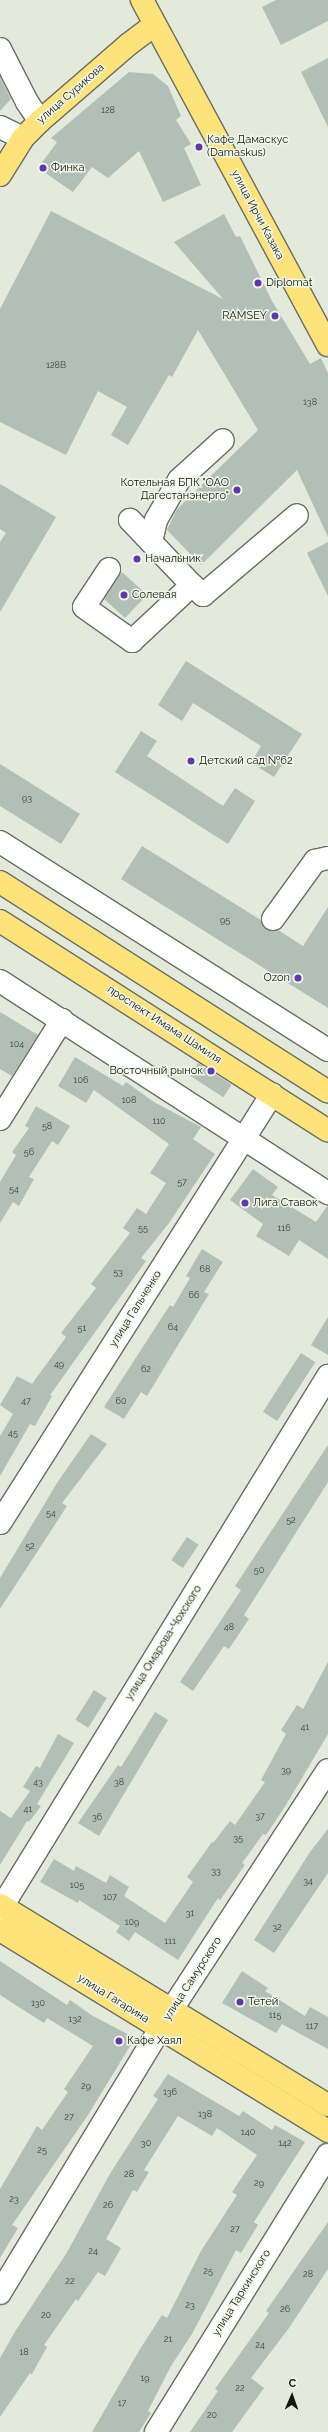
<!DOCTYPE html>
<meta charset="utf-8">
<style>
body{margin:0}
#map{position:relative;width:328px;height:2432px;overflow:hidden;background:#e3e9db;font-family:Raleway,sans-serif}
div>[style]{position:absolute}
.building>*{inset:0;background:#b2bfb7;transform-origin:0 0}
.roads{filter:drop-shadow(1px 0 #6a6f63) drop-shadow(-1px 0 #6a6f63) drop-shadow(0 1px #6a6f63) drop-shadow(0 -1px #6a6f63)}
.minor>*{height:22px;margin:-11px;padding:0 11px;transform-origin:11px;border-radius:11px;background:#fff}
.major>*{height:22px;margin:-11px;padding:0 11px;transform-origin:11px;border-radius:11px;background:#fee37b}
.dots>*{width:11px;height:11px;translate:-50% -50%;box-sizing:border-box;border:2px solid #f0f6e8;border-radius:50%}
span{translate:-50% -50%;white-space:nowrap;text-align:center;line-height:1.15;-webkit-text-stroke:3px #f0f6e8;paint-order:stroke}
.number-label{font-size:9px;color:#3c403a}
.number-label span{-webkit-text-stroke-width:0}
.street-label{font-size:11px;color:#141611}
.poi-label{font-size:11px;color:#141611}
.left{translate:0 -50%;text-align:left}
.right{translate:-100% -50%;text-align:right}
.north{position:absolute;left:272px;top:2376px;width:40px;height:40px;-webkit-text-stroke:3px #f0f6e8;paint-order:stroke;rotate:2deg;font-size:11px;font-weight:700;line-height:16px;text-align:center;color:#141611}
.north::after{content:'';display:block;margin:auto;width:14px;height:18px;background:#141611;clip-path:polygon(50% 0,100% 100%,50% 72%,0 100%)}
</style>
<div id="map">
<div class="building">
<div style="clip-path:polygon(276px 0,328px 0,328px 21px,281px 45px,262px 7px)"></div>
<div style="clip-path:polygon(328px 58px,328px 127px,301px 72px)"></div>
<div style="clip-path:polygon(129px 72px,153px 74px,168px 86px,181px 116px,176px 120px,191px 144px,184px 148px,201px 185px,163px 202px,139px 151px,108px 178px,92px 167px,73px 192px,38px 168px,57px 142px,51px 138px)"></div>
<div style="clip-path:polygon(0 77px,11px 99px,0 111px)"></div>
<div style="clip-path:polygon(51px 211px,223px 299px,174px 242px,224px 214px,236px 237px,240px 236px,272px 301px,310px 364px,321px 358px,328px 373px,328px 537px,297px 470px,201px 565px,167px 530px,177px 509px,258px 430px,198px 330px,172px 377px,169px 375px,128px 445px,111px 435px,127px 407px,98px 391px,66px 455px,0 422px,0 309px)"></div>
<div style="clip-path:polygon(0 484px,56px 517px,0 612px,0 542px,6px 533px,0 529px)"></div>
<div style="clip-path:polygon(328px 542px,328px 596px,307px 553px)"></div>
<div style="clip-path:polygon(122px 572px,147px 595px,125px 618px,104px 599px)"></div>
<div style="clip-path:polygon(186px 661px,302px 734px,274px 777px,251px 763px,261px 746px,193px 703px,182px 721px,158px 705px)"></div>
<div style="clip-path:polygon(141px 731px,157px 741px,147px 756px,223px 806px,235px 788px,255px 801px,228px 844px,115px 772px)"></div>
<div style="clip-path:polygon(0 764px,80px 814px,61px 844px,0 806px)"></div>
<div style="clip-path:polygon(142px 846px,261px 920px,266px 929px,278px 930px,303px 946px,328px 907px,328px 1008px,121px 879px)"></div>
<div style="clip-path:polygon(0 1012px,38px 1035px,12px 1076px,0 1069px)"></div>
<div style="clip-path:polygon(75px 1057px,123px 1086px,126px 1082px,154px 1102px,201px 1127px,193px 1139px,215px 1154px,169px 1223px,141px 1258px,146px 1261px,50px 1395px,52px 1396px,35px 1426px,30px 1424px,0 1476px,0 1436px,13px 1414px,0 1405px,17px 1376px,32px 1384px,66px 1337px,61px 1333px,96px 1288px,91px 1284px,130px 1233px,123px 1228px,137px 1208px,146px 1214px,166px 1183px,150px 1173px,169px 1144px,94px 1090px,86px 1103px,58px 1086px)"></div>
<div style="left:198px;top:1063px;width:40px;height:15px;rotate:33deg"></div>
<div style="clip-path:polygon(36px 1106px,70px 1126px,58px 1145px,52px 1141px,29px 1177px,34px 1179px,19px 1206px,13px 1202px,0 1223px,0 1182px,16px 1155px,12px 1152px,29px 1128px,25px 1126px)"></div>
<div style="clip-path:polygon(253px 1169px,278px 1187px,272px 1195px,316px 1222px,328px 1205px,328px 1259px,299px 1240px,289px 1256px,256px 1236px,263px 1224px,230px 1200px)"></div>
<div style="clip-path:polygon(202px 1249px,223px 1262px,204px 1292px,209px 1294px,147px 1396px,141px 1392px,124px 1419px,104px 1407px,170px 1305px,173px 1307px,190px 1278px,186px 1276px)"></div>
<div style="clip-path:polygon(328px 1317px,328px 1355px,311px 1345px)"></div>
<div style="left:301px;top:1353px;width:17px;height:70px;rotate:33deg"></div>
<div style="clip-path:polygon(91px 1434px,107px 1444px,62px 1503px,67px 1506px,0 1609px,0 1578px,57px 1483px)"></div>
<div style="clip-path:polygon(328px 1445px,328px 1482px,244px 1615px,249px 1619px,229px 1649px,224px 1646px,193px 1691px,180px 1682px,241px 1590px,235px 1586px)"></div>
<div style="left:187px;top:1537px;width:14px;height:28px;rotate:34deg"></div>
<div style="clip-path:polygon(328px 1662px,328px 1734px,286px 1805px,266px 1835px,263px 1834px,242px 1863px,245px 1865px,220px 1900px,218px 1898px,178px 1960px,135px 1932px,129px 1941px,116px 1932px,120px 1926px,79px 1900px,78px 1903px,40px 1882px,54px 1859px,74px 1871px,76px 1866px,106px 1883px,110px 1875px,129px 1887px,124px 1896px,165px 1923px,193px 1882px,187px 1877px,212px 1842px,213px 1843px,230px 1821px,235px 1825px,265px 1782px,261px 1780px,286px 1734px,281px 1730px,297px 1705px,303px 1709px)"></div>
<div style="left:94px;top:1690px;width:15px;height:35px;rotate:32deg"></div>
<div style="clip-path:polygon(155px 1712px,168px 1720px,99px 1836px,78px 1823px,118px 1765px,121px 1767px)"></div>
<div style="clip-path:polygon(58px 1734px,74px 1743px,37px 1804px,41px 1806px,29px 1822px,27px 1821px,0 1865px,0 1811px,11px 1818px,30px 1791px,23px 1787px,36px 1766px,40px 1768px)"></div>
<div style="clip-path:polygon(328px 1829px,328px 1873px,274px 1953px,254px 1940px,310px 1852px)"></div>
<div style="clip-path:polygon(0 1961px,67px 2005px,70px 2000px,93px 2016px,135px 2038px,88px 2115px,12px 2225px,18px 2228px,0 2258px,0 2189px,37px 2126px,42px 2130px,68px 2092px,64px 2089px,93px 2046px,47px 2018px,44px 2023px,0 1995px)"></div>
<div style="clip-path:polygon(242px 1971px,268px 1988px,265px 1991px,305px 2016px,310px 2007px,328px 2017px,328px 2049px,282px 2024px,276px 2033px,222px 2003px)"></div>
<div style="clip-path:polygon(168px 2074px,239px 2116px,243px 2111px,272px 2130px,275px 2125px,305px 2142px,254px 2222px,258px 2225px,241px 2253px,236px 2250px,192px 2334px,171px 2366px,148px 2411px,151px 2413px,139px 2432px,92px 2432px,140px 2349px,162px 2315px,167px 2318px,201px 2251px,237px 2195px,232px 2192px,257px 2155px,217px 2128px,212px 2136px,178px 2116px,144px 2170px,149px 2172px,137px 2192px,133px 2190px,106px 2239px,121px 2248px,105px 2276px,98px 2272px,78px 2301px,76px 2299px,44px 2345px,47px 2347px,32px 2374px,30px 2373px,0 2417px,0 2358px,16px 2330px,66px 2254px,111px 2172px,158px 2099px,153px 2096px)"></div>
<div style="clip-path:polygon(328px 2222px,328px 2269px,289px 2328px,251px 2378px,264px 2388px,232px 2432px,190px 2432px,218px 2391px,215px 2389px,269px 2313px,266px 2311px)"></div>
</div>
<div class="roads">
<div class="minor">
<div style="left:0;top:49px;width:59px;rotate:63deg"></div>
<div style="left:27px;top:102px;width:23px;rotate:56deg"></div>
<div style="left:0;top:127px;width:25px;rotate:26deg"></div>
<div style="left:151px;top:542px;width:23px;rotate:-77deg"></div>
<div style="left:156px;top:520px;width:46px;rotate:-60.1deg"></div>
<div style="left:179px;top:480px;width:59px;rotate:-42.3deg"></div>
<div style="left:109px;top:569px;width:45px;rotate:123.3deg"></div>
<div style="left:84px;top:607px;width:59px;rotate:35.3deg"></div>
<div style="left:132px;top:641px;width:82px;rotate:-43deg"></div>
<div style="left:192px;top:585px;width:90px;rotate:-133.6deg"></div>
<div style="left:192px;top:585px;width:15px;rotate:42deg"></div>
<div style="left:203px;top:595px;width:123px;rotate:-40.4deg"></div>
<div style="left:0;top:842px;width:388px;rotate:32.4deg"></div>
<div style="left:273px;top:919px;width:72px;rotate:-54.1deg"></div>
<div style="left:315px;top:861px;width:13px;rotate:-13deg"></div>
<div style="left:0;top:981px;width:391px;rotate:32.9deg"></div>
<div style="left:0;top:1119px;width:117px;rotate:-57.9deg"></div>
<div style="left:0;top:1523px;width:508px;rotate:-57.62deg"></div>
<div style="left:0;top:1910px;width:627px;rotate:-58.44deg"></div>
<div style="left:0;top:2293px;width:332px;rotate:-58.8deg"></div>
<div style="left:172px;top:2009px;width:285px;rotate:-56.9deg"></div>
<div style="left:156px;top:2432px;width:326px;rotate:-58.2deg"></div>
</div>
<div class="major">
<div style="left:142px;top:0;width:392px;rotate:61.7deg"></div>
<div style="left:0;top:175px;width:44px;rotate:-58.1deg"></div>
<div style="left:23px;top:138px;width:24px;rotate:-45deg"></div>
<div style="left:40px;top:121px;width:118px;rotate:-40.9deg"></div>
<div style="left:129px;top:44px;width:31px;rotate:-37deg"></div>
<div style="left:0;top:882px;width:389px;rotate:32.6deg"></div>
<div style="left:0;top:921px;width:389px;rotate:32.6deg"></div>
<div style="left:0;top:1905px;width:384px;rotate:31.4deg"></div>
<div style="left:0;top:1930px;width:385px;rotate:31.5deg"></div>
</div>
</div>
<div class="dots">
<div style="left:199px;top:147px;background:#6037af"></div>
<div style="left:43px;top:168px;background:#6037af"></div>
<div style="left:258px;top:283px;background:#6037af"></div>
<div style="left:275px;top:316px;background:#6037af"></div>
<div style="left:237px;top:490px;background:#6037af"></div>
<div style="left:137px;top:559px;background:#6037af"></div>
<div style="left:124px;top:595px;background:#6037af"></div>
<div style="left:191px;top:761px;background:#6037af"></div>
<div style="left:298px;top:978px;background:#6037af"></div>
<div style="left:211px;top:1071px;background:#6037af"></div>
<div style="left:245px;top:1203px;background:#6037af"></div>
<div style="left:240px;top:2002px;background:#6037af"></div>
<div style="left:119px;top:2041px;background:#6037af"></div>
</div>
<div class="number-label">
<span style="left:108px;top:110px">128</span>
<span style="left:56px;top:365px">128В</span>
<span style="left:310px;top:402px">138</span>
<span style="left:27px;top:798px">93</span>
<span style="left:225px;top:920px">95</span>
<span style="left:17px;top:1044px">104</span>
<span style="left:81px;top:1080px">106</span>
<span style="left:129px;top:1100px">108</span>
<span style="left:159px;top:1121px">110</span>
<span style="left:47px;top:1126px">58</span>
<span style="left:29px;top:1152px">56</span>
<span style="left:182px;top:1182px">57</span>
<span style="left:14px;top:1189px">54</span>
<span style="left:143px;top:1228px">55</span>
<span style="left:284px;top:1228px">116</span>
<span style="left:205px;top:1269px">68</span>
<span style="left:118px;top:1272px">53</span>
<span style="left:194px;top:1295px">66</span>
<span style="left:173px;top:1327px">64</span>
<span style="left:82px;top:1328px">51</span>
<span style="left:59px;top:1364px">49</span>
<span style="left:146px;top:1369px">62</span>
<span style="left:26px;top:1401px">47</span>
<span style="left:121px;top:1401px">60</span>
<span style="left:13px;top:1433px">45</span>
<span style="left:51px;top:1513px">54</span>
<span style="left:291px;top:1520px">52</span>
<span style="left:30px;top:1546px">52</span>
<span style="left:259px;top:1570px">50</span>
<span style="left:229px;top:1627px">48</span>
<span style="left:305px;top:1727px">41</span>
<span style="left:286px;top:1770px">39</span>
<span style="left:38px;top:1782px">43</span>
<span style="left:119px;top:1782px">38</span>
<span style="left:28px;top:1809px">41</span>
<span style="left:260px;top:1816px">37</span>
<span style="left:97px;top:1817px">36</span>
<span style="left:238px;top:1838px">35</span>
<span style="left:216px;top:1871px">33</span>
<span style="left:308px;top:1881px">34</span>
<span style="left:77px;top:1885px">105</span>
<span style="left:110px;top:1897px">107</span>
<span style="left:190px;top:1913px">31</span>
<span style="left:132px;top:1922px">109</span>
<span style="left:277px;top:1927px">32</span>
<span style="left:170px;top:1941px">111</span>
<span style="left:38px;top:2003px">130</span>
<span style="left:275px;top:2015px">115</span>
<span style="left:75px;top:2019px">132</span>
<span style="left:312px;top:2026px">117</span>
<span style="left:86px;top:2086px">29</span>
<span style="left:170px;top:2092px">136</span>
<span style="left:205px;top:2114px">138</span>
<span style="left:69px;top:2117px">27</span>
<span style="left:248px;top:2132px">140</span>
<span style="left:146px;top:2143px">30</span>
<span style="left:285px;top:2143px">142</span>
<span style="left:42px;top:2150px">25</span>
<span style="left:129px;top:2174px">28</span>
<span style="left:259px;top:2183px">29</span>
<span style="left:14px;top:2199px">23</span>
<span style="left:108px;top:2205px">26</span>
<span style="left:235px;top:2229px">27</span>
<span style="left:93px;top:2251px">24</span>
<span style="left:208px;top:2271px">25</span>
<span style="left:308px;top:2274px">28</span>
<span style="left:70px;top:2281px">22</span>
<span style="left:190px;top:2305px">23</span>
<span style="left:285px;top:2309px">26</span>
<span style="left:46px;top:2315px">20</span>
<span style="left:168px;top:2339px">21</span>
<span style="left:260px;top:2345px">24</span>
<span style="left:24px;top:2352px">18</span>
<span style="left:145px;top:2378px">19</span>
<span style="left:240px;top:2388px">22</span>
<span style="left:122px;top:2403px">17</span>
<span style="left:212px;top:2415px">20</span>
</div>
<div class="street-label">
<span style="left:71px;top:94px;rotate:-41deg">улица Сурикова</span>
<span style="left:257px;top:215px;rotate:62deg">улица Ирчи Казака</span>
<span style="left:164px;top:1025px;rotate:33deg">проспект Имама Шамиля</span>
<span style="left:136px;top:1309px;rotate:-58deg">улица Гальченко</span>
<span style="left:164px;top:1643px;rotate:-58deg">улица Омарова-Чохского</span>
<span style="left:193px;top:1979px;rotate:-57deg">улица Самурского</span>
<span style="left:113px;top:1999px;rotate:32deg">улица Гагарина</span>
<span style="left:242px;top:2293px;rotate:-58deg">улица Таркинского</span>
</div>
<div class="poi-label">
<span class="left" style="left:207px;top:147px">Кафе Дамаскус<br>(Damaskus)</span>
<span class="left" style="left:51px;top:168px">Финка</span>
<span class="left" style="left:266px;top:283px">Diplomat</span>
<span class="right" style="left:267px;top:316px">RAMSEY</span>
<span class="right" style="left:229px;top:490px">Котельная БПК "ОАО<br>Дагестанэнерго"</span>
<span class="left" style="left:145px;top:559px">Начальник</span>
<span class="left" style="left:132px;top:595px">Солевая</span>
<span class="left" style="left:199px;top:761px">Детский сад №62</span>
<span class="right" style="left:290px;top:978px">Ozon</span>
<span class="right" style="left:203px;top:1071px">Восточный рынок</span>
<span class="left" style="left:253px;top:1203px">Лига Ставок</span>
<span class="left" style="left:248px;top:2002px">Тетей</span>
<span class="left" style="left:127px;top:2041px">Кафе Хаял</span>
</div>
<div class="north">С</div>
</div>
